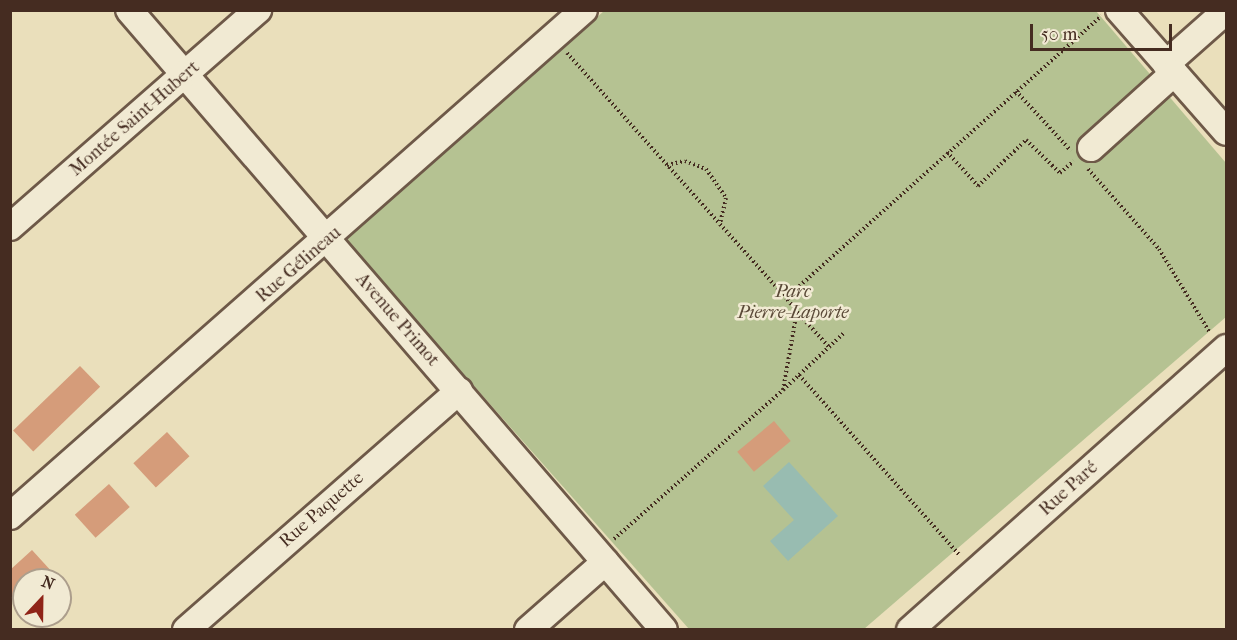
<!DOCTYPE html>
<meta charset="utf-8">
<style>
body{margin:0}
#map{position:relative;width:1237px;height:640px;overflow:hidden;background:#eadfbb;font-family:"IM FELL French Canon",serif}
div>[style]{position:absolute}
.green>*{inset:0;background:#b5c292}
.water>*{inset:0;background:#98bcb1}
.building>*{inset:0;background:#d59c7a;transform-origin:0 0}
.path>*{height:4px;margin-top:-2px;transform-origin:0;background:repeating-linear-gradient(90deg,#452c21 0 1.5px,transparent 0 4.5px)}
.roads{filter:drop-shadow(2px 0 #6e5948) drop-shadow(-2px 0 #6e5948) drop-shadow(0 2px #6e5948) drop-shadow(0 -2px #6e5948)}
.minor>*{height:26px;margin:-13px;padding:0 13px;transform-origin:13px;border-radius:13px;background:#f1ead3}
span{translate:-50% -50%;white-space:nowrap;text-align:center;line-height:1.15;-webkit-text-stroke:5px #f1ead3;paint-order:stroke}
.street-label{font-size:18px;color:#452c21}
.park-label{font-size:18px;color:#5b4a38;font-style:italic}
.frame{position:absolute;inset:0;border:12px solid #452c21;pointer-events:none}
.north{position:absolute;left:12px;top:568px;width:60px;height:60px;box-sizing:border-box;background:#f1ead3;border:2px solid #ac9e8c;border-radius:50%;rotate:22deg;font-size:16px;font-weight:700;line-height:24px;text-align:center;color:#452c21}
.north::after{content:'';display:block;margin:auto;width:21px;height:27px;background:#8f2418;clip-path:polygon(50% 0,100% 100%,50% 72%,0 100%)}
.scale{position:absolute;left:1030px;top:24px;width:142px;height:27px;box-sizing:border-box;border:3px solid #452c21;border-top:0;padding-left:8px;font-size:18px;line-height:21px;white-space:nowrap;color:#452c21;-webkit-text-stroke:4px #f1ead3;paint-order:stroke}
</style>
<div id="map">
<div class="green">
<div style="clip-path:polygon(604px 11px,1096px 11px,1226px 163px,1226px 317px,864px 629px,689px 629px,344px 239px)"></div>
</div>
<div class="water">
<div style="clip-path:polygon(789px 462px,838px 516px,788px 561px,770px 541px,794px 520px,763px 486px)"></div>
</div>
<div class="building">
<div style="left:80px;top:366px;width:29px;height:93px;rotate:46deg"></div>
<div style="left:774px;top:421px;width:26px;height:48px;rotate:50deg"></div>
<div style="left:167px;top:432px;width:33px;height:46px;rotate:47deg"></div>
<div style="left:109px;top:484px;width:31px;height:46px;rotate:48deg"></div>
<div style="clip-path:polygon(32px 550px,53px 573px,46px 580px,24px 580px,24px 600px,19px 604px,10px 595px,10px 570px)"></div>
</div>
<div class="path">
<div style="left:567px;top:53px;width:329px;rotate:48.2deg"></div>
<div style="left:1016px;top:91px;width:81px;rotate:47.5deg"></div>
<div style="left:947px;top:152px;width:46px;rotate:47.6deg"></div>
<div style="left:978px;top:186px;width:66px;rotate:-43.8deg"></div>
<div style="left:1026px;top:140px;width:47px;rotate:44.1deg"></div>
<div style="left:1060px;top:173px;width:18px;rotate:-41deg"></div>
<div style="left:667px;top:165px;width:18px;rotate:-13deg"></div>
<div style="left:685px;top:161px;width:22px;rotate:21deg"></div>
<div style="left:706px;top:169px;width:35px;rotate:55deg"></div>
<div style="left:726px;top:198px;width:26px;rotate:103deg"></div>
<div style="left:1088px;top:169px;width:107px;rotate:48.4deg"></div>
<div style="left:1159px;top:249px;width:98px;rotate:58.7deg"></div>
<div style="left:797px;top:312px;width:47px;rotate:47.6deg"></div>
<div style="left:799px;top:375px;width:242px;rotate:48.3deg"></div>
<div style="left:783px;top:390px;width:83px;rotate:-43.1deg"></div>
<div style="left:614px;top:539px;width:225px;rotate:-41.4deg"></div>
<div style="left:783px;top:390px;width:80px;rotate:-80deg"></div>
<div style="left:797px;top:311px;width:17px;rotate:-130deg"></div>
<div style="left:786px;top:298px;width:423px;rotate:-41.8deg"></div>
</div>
<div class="roads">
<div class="minor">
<div style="left:129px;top:10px;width:819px;rotate:49.21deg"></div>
<div style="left:1119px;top:10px;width:162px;rotate:48.7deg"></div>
<div style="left:1166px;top:64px;width:80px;rotate:-41.5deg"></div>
<div style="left:1091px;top:148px;width:112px;rotate:-42.1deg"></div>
<div style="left:10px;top:227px;width:330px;rotate:-41.2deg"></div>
<div style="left:10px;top:516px;width:765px;rotate:-41.4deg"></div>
<div style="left:186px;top:630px;width:363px;rotate:-41.2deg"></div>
<div style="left:528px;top:630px;width:103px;rotate:-41.4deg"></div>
<div style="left:910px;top:630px;width:424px;rotate:-41.7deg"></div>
</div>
</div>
<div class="street-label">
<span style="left:135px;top:119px;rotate:-41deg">Montée Saint-Hubert</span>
<span style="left:299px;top:265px;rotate:-41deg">Rue Gélineau</span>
<span style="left:397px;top:320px;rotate:49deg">Avenue Primot</span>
<span style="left:1069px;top:489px;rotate:-42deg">Rue Paré</span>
<span style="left:322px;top:510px;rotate:-41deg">Rue Paquette</span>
</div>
<div class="park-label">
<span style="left:793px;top:303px">Parc<br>Pierre-Laporte</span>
</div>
<div class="frame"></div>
<div class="north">N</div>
<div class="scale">50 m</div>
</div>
